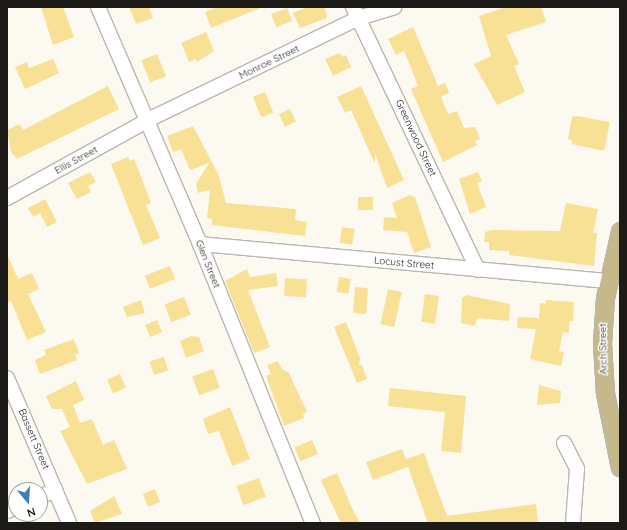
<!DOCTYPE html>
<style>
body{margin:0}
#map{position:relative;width:627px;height:530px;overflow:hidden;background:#fcf9f0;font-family:Quicksand,sans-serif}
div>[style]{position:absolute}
.building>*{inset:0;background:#f8e094;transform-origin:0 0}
.roads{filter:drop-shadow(1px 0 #bab7ae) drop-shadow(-1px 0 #bab7ae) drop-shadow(0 1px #bab7ae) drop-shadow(0 -1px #bab7ae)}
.minor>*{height:14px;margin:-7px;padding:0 7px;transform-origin:7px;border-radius:7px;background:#fff}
.major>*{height:17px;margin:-8.5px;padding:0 8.5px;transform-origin:8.5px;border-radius:8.5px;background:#c5b88a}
span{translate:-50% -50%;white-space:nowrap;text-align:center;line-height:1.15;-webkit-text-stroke:3px #fff;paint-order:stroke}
.street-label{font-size:10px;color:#1c1b18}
.frame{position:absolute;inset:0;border:8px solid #1c1b18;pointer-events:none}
.north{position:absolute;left:8px;top:482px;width:40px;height:40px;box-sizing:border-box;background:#fff;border:1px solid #a4a4a3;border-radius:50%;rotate:162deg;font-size:11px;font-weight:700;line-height:16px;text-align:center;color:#1c1b18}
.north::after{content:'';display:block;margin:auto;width:14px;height:18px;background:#3781b5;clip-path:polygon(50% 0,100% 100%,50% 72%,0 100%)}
</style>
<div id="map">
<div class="building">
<div style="clip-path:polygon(41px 7px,63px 7px,74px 37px,53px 45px)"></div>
<div style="clip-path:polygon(129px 7px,149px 7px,153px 18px,136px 24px)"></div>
<div style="clip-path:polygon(217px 7px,263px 7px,211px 28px,205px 12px)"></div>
<div style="clip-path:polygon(308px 7px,325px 7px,327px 18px,300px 28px,293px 13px)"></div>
<div style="clip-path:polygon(506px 7px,541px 7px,546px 22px,506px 35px,519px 64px,514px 66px,525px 92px,497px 105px,474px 64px,491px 56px,479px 16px)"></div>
<div style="left:287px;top:8px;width:14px;height:17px;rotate:69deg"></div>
<div style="clip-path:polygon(413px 27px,438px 86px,445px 83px,449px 93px,441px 97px,448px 114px,457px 111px,464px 128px,475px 127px,480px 139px,475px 141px,477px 145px,443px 162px,411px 89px,418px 86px,410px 65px,404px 51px,396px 55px,388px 39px)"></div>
<div style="clip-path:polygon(206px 32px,214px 51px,197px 62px,196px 59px,189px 62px,181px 43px)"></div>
<div style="clip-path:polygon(340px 53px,342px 57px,346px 55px,351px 67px,333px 76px,325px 59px)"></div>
<div style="left:157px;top:54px;width:24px;height:17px;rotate:68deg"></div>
<div style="clip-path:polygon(53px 59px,59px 73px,25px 89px,15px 67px,27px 62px,29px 68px)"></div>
<div style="clip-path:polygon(108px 86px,119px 109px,17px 159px,11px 152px,7px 130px,20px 124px,23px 130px)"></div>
<div style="clip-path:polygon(361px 86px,404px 180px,387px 188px,375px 153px,375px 164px,351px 110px,345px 113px,337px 97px)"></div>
<div style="left:265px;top:92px;width:22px;height:13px;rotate:68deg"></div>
<div style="left:290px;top:109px;width:14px;height:12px;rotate:65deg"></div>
<div style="clip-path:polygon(577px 116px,610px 122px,604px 151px,572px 144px,572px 140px,568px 139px,572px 117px)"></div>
<div style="clip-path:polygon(193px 126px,219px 176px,226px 203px,296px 209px,295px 220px,307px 222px,305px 236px,212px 225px,212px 219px,207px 218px,210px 190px,198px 193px,196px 184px,209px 163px,190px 170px,181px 149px,173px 152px,167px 136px)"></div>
<div style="clip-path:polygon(128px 157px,130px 161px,134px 159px,144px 184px,151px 203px,146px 205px,160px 238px,143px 245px,111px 164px)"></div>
<div style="clip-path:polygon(90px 172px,96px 182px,88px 186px,91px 192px,77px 199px,68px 183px)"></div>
<div style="clip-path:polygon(478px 172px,482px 181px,477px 183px,486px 207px,470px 214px,459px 179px)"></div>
<div style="clip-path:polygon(410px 195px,415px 197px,431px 247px,414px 253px,407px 232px,383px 230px,384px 217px,397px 218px,392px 203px)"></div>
<div style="left:358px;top:197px;width:15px;height:13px"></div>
<div style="clip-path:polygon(45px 199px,57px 222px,47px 227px,40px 213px,33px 217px,28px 208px)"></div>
<div style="clip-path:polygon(566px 203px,598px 209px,593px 233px,597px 233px,594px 266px,509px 255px,509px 251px,489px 250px,489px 242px,484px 242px,485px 232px,491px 230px,560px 231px)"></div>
<div style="left:342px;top:227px;width:13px;height:16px;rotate:9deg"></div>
<div style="clip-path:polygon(7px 254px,18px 279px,32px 273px,39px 289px,28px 294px,46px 332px,27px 340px,11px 301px,7px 303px)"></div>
<div style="left:170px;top:266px;width:14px;height:27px;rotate:69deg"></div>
<div style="clip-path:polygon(247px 269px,250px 277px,276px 273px,278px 286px,248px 290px,270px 347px,254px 353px,225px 281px)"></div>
<div style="left:339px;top:277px;width:12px;height:15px;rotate:9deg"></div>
<div style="left:285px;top:278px;width:22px;height:18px;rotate:3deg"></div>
<div style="left:355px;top:287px;width:13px;height:26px;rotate:4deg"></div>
<div style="left:388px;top:289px;width:14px;height:36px;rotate:12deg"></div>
<div style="left:425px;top:294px;width:14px;height:28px;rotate:8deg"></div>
<div style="clip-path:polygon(466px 295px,510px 304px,509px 321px,477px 318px,475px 326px,461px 323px,462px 298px)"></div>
<div style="left:184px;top:297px;width:19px;height:21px;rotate:69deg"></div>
<div style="clip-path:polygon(141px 300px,145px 313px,127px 317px,123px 307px)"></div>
<div style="clip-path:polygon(546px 300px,574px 302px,573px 321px,569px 321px,569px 333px,563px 332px,559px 351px,564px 352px,561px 366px,530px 359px,536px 329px,517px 328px,518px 317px,539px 318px,540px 303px,546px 304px)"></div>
<div style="left:157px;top:320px;width:13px;height:13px;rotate:67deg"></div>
<div style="clip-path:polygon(346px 322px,360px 358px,359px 365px,362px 365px,367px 379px,357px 383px,334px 327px)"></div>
<div style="clip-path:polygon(191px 336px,199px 337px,204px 351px,186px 358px,180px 341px)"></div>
<div style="clip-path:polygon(74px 339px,79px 353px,75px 355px,77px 360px,40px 374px,35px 360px,46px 355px,44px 350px)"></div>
<div style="left:164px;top:357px;width:14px;height:15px;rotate:73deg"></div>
<div style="clip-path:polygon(278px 361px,282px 369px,289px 373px,307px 412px,303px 414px,304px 418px,284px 426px,266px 376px,271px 374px,267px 365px)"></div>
<div style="left:213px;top:369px;width:20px;height:22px;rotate:70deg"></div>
<div style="left:120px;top:374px;width:15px;height:14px;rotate:67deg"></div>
<div style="clip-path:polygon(76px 381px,84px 400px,73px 405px,80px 423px,92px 419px,103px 445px,114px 440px,127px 469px,87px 484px,60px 431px,70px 427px,62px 409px,52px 409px,46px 396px)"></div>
<div style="clip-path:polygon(539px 385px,561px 391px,560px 403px,537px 405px)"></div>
<div style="clip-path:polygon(390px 388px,466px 396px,461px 453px,441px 451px,445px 412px,388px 406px)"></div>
<div style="clip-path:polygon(230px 407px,250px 459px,232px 466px,219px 431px,208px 434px,203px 419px)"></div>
<div style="left:312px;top:440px;width:15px;height:19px;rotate:67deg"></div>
<div style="clip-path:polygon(402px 449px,406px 459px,424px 453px,447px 516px,536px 504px,538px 522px,428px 523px,408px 467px,373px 480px,366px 462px)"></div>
<div style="clip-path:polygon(337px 473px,351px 506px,360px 523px,341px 523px,329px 498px,321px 480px)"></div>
<div style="left:259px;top:478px;width:20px;height:24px;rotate:70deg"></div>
<div style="left:155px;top:489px;width:14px;height:13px;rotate:69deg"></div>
<div style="clip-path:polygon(114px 496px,122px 514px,95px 523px,90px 511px)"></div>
</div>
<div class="roads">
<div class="minor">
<div style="left:98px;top:7px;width:258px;rotate:66.7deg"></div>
<div style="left:200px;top:244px;width:301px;rotate:68deg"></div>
<div style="left:353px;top:7px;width:291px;rotate:64.6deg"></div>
<div style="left:7px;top:198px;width:168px;rotate:-28.9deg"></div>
<div style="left:154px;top:117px;width:228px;rotate:-25.8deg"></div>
<div style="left:359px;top:18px;width:37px;rotate:-17deg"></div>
<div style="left:200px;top:244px;width:410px;rotate:5.2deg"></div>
<div style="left:7px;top:378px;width:158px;rotate:66.8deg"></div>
<div style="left:564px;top:443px;width:29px;rotate:63deg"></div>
<div style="left:577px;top:469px;width:54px;rotate:94.2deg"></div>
<div style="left:40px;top:497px;width:17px;rotate:-25deg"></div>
<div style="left:7px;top:511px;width:10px;rotate:-24deg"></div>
</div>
<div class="major">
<div style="left:620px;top:231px;width:69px;rotate:102.6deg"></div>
<div style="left:605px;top:298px;width:45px;rotate:93.8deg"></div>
<div style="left:602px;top:343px;width:50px;rotate:86.6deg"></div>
<div style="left:605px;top:393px;width:76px;rotate:78.7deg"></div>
</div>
</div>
<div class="street-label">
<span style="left:269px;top:62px;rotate:-26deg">Monroe Street</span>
<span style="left:416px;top:138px;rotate:65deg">Greenwood Street</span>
<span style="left:76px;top:160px;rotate:-29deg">Ellis Street</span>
<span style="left:404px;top:263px;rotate:5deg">Locust Street</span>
<span style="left:208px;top:264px;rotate:68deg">Glen Street</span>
<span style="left:603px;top:349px;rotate:-91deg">Arch Street</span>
<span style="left:34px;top:439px;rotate:67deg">Bassett Street</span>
</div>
<div class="frame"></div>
<div class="north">N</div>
</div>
